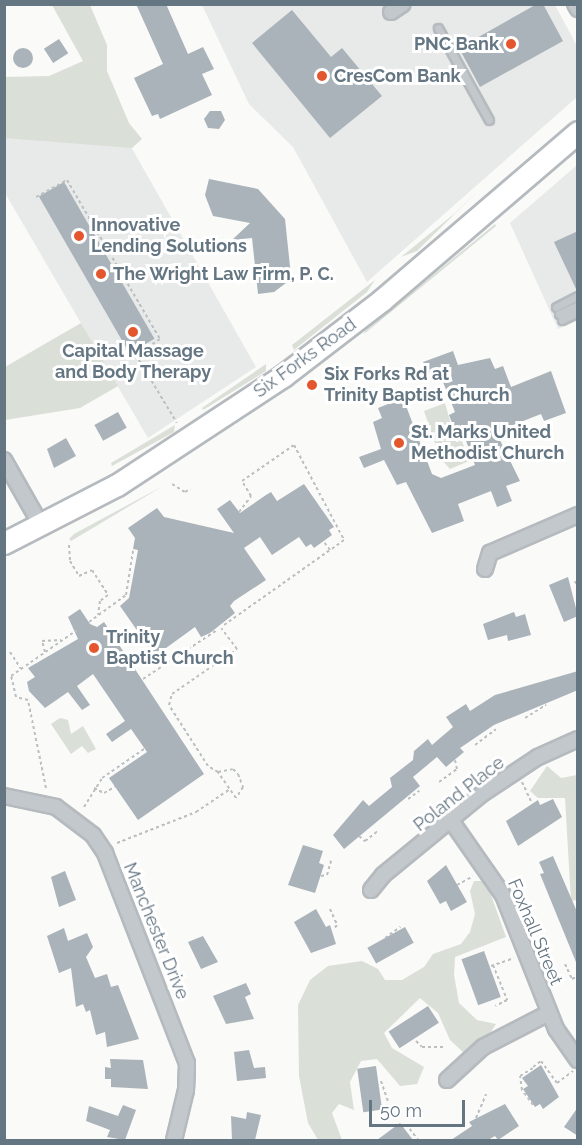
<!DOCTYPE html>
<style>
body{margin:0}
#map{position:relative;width:582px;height:1145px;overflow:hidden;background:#fafaf8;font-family:Raleway,sans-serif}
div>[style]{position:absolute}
.built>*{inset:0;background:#e8e9e9}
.green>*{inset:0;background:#dadfd7}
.building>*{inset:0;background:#aab3b9;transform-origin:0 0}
.round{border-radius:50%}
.path>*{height:2px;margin-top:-1px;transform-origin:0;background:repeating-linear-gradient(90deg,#bbbfc2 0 3px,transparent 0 6px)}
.roads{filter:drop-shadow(2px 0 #b5babe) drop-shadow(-2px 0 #b5babe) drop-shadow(0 2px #b5babe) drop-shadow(0 -2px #b5babe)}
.service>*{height:7px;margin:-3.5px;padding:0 3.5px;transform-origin:3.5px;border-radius:3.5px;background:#c3c8cc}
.minor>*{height:14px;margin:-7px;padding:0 7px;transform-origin:7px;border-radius:7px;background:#c3c8cc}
.primary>*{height:21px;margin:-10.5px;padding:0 10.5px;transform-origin:10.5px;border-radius:10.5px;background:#fff}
.dots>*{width:16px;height:16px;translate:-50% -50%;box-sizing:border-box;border:3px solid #fff;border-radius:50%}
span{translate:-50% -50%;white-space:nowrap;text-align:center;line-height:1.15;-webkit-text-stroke:6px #fff;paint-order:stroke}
.poi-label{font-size:18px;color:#657683;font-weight:700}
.right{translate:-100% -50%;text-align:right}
.left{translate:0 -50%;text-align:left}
.street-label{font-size:18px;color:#657683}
.frame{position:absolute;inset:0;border:6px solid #657683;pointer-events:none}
.scale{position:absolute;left:369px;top:1100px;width:96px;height:27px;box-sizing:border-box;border:3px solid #657683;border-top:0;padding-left:8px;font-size:18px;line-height:21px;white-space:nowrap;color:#657683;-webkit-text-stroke:4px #fff;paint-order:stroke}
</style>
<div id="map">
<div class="built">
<div style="clip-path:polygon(202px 5px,555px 5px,577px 46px,577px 97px,367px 282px,293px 147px,249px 104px)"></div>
<div style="clip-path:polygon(4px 106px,113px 115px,256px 367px,148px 438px,5px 193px)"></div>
<div style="clip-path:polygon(577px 165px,577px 321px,558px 329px,510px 223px)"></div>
</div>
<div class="green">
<div style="clip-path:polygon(52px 5px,90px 5px,107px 45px,107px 71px,129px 123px,142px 139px,132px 148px,5px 138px,5px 77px,49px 76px,83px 61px)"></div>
<div style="clip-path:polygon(480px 189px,417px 251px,401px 257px,454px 214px)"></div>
<div style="clip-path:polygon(495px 224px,496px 226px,364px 334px,365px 331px)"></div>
<div style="clip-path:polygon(375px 280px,367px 292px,294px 350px,292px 345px)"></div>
<div style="clip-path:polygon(81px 323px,118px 386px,80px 408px,5px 420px,5px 367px)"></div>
<div style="clip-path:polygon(266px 364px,266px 371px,203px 410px,202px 408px)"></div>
<div style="clip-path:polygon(445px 403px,456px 442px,462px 441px,469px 461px,450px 469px,440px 458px,424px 411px)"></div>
<div style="clip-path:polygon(175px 425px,174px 432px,112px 466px,111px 463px)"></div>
<div style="clip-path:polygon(163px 486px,71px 541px,69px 539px,74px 534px)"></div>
<div style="clip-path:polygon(60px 718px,68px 720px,71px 734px,83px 726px,96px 749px,88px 753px,82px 746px,71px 754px,51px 724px)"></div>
<div style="clip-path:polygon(547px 766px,561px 778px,577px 775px,577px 900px,571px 901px,565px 798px,538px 798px,530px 791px)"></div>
<div style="clip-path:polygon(474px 881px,486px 881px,506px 937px,455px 957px,454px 975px,459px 1003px,477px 1020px,496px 1024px,489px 1035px,465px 1054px,450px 1040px,438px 1013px,420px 998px,384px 1033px,392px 1048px,424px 1067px,417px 1084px,400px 1086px,377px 1059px,361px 1061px,350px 1082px,354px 1110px,339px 1104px,332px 1113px,342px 1140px,318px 1140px,308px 1123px,299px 1076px,298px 1005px,310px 980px,328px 966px,362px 961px,378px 969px,385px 980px,402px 980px,424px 967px,433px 954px,461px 944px,470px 932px,475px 914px,470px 891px)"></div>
</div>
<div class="building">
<div style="clip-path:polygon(136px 4px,166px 4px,188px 54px,203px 47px,214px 69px,202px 74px,212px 95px,160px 119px,158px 114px,152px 116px,134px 78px,163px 64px)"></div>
<div style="clip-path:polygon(537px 4px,543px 4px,563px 41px,480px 87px,459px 48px)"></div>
<div style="clip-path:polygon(292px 10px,331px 57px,342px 48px,382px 96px,330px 138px,252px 43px)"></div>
<div style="left:59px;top:39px;width:17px;height:18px;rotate:57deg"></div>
<div class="round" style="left:13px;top:48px;width:20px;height:20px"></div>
<div style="clip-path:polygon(210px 111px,221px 111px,225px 120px,219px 129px,208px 128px,204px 119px)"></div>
<div style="clip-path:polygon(209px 179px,258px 189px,285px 219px,291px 276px,282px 277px,286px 283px,274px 292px,258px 294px,252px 238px,232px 240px,250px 223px,213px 216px,205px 195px)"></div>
<div style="left:64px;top:182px;width:181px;height:29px;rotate:60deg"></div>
<div style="clip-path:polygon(578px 231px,578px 290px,577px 291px,554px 242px)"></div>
<div style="clip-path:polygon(453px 351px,458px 365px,490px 358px,495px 369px,503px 366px,511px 387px,551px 371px,566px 413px,544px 421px,541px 414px,500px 430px,497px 434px,520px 481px,506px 486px,512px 501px,497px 507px,491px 491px,458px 504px,464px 521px,432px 533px,406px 482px,397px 485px,384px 460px,364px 468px,359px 457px,381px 449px,373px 422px,382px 418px,378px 408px,403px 398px,432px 474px,441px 478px,475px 465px,465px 438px,459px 441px,449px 415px,455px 412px,441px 377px,435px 370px,428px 373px,423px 362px)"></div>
<div style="left:118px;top:412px;width:18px;height:27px;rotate:61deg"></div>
<div style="clip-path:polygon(66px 438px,76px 456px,54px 468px,47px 449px)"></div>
<div style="clip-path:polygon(304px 484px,334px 527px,329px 530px,332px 535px,314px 548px,311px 544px,306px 547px,299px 537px,272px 555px,260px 537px,244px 548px,266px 580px,234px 601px,230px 606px,235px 613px,210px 633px,201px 637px,195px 627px,155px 656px,120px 606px,129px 598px,138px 550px,133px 549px,135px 538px,128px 528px,157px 508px,164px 517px,234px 533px,217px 509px,230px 500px,240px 513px,266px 495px,271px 492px,277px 501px)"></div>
<div style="clip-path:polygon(568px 577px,578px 616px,564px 622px,549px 585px)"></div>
<div style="clip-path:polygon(80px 609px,90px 624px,97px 627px,104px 622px,204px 774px,138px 820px,109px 778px,147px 752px,131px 729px,112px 742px,106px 734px,125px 721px,93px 674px,77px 686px,90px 705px,82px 710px,68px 692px,45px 708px,29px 691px,27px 682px,35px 677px,28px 668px,78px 639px,68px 617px)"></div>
<div style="clip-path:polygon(514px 612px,516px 617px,525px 614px,531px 635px,508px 641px,507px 635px,488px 640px,483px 624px)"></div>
<div style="clip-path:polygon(578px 671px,578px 690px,494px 725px,460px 748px,464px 752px,446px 767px,437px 757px,413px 777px,420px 786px,344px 849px,333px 835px,363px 800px,369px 806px,392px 787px,390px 778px,413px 760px,414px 751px,428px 739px,432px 745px,453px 727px,446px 717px,466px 704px,470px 711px,495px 695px)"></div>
<div style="clip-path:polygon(553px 799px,562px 817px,518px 846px,506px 821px,538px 800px,540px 805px)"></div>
<div style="clip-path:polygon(303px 845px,323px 851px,319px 863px,324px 865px,315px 893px,288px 885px)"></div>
<div style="clip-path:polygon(553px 856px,578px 914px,578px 967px,540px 874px,544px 873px,539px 862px)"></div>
<div style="clip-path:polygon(446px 865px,467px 902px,451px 911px,446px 901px,440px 904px,427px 881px)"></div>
<div style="clip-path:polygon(65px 871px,76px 900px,59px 907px,51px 877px)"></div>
<div style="clip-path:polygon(316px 909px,326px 927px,330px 925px,336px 944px,311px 953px,294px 922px)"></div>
<div style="left:405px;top:927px;width:18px;height:43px;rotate:61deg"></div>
<div style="clip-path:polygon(64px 928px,68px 941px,87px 933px,93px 947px,86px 957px,95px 978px,107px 974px,111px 987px,118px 985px,139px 1039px,107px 1047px,105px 1032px,96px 1035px,90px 1010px,86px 1012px,83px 1004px,76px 1007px,71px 968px,59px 973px,47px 936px)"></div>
<div style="clip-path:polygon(203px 936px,218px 962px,201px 969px,188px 942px)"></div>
<div style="left:484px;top:951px;width:49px;height:24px;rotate:70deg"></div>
<div style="clip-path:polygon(246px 983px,251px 994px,245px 997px,254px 1019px,226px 1024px,213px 996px)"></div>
<div style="left:428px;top:1006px;width:20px;height:47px;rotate:57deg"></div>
<div style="clip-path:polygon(249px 1050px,254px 1068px,265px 1067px,266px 1078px,237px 1081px,234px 1052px)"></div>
<div style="clip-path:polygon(110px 1059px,143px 1060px,148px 1089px,111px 1087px,111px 1079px,105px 1079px,105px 1067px,111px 1068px)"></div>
<div style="clip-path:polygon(541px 1065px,559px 1097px,543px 1109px,540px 1104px,535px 1107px,523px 1089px,528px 1086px,522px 1078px)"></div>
<div style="left:376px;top:1066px;width:44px;height:19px;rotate:82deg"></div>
<div style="clip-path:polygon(505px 1104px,519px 1126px,498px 1140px,495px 1136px,488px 1140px,451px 1140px,472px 1126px,469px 1122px)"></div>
<div style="clip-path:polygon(123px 1105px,136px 1110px,125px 1140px,107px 1137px,110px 1130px,86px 1121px,89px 1106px,118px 1116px)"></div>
<div style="clip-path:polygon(578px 1107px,578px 1136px,564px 1127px)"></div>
<div style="clip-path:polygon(247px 1112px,261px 1115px,255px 1140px,232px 1140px,231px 1116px,246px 1119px)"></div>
<div style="clip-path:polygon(400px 1123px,413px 1140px,377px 1140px)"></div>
</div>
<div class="path">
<div style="left:36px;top:197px;width:35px;rotate:-29deg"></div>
<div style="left:67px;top:180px;width:184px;rotate:59.7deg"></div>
<div style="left:160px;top:339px;width:29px;rotate:146deg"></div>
<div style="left:136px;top:355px;width:79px;rotate:58.9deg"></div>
<div style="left:172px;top:484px;width:15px;rotate:32deg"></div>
<div style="left:185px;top:492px;width:6px;rotate:-31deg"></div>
<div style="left:239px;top:512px;width:20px;rotate:-53deg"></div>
<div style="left:251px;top:496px;width:17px;rotate:-121deg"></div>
<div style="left:242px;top:481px;width:63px;rotate:-34.7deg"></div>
<div style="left:294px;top:445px;width:107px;rotate:62.2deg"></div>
<div style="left:344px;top:540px;width:17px;rotate:144deg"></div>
<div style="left:69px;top:545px;width:16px;rotate:86deg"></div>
<div style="left:70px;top:561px;width:17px;rotate:59deg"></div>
<div style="left:79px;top:576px;width:14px;rotate:-25deg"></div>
<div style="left:92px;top:570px;width:30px;rotate:57deg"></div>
<div style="left:108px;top:595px;width:10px;rotate:143deg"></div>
<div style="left:100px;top:601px;width:14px;rotate:98deg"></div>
<div style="left:575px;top:581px;width:7px;rotate:63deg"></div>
<div style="left:89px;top:622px;width:46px;rotate:-36.1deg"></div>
<div style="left:126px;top:595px;width:45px;rotate:-81deg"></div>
<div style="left:224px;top:625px;width:130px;rotate:-35.3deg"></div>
<div style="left:330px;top:550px;width:10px;rotate:-127deg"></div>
<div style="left:10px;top:652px;width:20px;rotate:57deg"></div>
<div style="left:45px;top:652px;width:11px;rotate:-105deg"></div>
<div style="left:42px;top:641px;width:19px;rotate:-3deg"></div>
<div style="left:143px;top:679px;width:89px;rotate:-33.5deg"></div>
<div style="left:525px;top:718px;width:25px;rotate:-32deg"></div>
<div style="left:475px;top:745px;width:26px;rotate:-37deg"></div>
<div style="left:218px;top:772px;width:15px;rotate:-11deg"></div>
<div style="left:233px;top:769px;width:7px;rotate:45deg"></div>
<div style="left:238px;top:774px;width:14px;rotate:69deg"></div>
<div style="left:243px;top:787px;width:13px;rotate:122deg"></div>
<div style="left:236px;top:798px;width:32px;rotate:-125deg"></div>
<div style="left:218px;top:772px;width:12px;rotate:-149deg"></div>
<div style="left:208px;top:766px;width:72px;rotate:-122.6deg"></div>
<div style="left:169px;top:705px;width:11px;rotate:-75deg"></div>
<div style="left:172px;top:694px;width:79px;rotate:-34.7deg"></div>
<div style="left:237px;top:649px;width:26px;rotate:-127deg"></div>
<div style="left:439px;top:782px;width:22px;rotate:-36deg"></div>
<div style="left:457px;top:769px;width:9px;rotate:-103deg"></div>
<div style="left:522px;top:782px;width:21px;rotate:65deg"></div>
<div style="left:46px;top:788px;width:90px;rotate:-101.6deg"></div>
<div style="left:28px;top:700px;width:12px;rotate:-166deg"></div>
<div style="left:16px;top:697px;width:22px;rotate:-103deg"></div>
<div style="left:11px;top:676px;width:80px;rotate:-34.9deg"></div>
<div style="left:94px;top:788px;width:11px;rotate:27deg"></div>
<div style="left:104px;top:793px;width:13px;rotate:-29deg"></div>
<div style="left:408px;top:799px;width:14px;rotate:-36deg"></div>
<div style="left:84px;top:807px;width:34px;rotate:-58deg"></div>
<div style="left:102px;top:778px;width:55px;rotate:-34.6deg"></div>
<div style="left:359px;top:836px;width:8px;rotate:40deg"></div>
<div style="left:365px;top:841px;width:18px;rotate:-38deg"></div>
<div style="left:117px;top:843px;width:85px;rotate:-21.4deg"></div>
<div style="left:196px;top:812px;width:40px;rotate:-34deg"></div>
<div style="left:321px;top:876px;width:6px;rotate:-9deg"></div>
<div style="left:327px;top:875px;width:15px;rotate:-74deg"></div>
<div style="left:457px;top:885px;width:18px;rotate:-29deg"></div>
<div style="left:330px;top:909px;width:17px;rotate:66deg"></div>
<div style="left:337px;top:925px;width:6px;rotate:129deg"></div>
<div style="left:385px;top:938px;width:19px;rotate:-36deg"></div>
<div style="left:565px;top:964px;width:17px;rotate:65deg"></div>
<div style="left:572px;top:979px;width:7px;rotate:-27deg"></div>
<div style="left:493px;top:965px;width:38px;rotate:68deg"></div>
<div style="left:507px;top:1000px;width:13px;rotate:153deg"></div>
<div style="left:491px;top:966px;width:24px;rotate:-19deg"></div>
<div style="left:416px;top:1041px;width:8px;rotate:45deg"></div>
<div style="left:422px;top:1047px;width:23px"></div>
<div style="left:533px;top:1067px;width:10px;rotate:-37deg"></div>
<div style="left:541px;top:1061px;width:27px;rotate:54deg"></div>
<div style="left:557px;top:1083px;width:20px;rotate:-37deg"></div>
<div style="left:381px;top:1081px;width:21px;rotate:71deg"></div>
<div style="left:533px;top:1105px;width:19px;rotate:-126deg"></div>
<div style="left:522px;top:1090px;width:14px;rotate:-98deg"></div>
<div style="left:520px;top:1076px;width:15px;rotate:-32deg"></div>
<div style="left:476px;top:1118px;width:26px;rotate:-67deg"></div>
<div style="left:406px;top:1124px;width:20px;rotate:53deg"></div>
</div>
<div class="roads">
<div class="service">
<div style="left:438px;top:28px;width:105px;rotate:61deg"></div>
<div style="left:556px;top:307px;width:25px;rotate:-27deg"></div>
<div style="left:559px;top:314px;width:21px;rotate:-25deg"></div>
<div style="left:562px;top:320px;width:18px;rotate:-27deg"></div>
</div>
<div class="minor">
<div style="left:575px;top:4px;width:6px;rotate:59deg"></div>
<div style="left:391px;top:12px;width:14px;rotate:-34deg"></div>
<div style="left:4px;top:460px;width:75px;rotate:60.4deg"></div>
<div style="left:485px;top:569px;width:17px;rotate:-73deg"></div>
<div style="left:490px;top:553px;width:96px;rotate:-23.4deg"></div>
<div style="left:4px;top:796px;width:53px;rotate:11.9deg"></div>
<div style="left:56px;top:807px;width:46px;rotate:37.1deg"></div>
<div style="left:93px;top:835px;width:22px;rotate:56deg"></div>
<div style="left:105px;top:853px;width:225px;rotate:68.7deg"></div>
<div style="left:187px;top:1063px;width:27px;rotate:92deg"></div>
<div style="left:186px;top:1090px;width:51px;rotate:103.5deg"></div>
<div style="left:452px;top:822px;width:89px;rotate:55.1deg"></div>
<div style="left:503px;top:895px;width:144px;rotate:68.4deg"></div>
<div style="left:556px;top:1029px;width:38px;rotate:55deg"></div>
<div style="left:371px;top:890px;width:19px;rotate:-51deg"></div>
<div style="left:383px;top:875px;width:128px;rotate:-39.3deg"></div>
<div style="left:482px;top:794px;width:67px;rotate:-33.5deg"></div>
<div style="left:538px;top:757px;width:44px;rotate:-24.2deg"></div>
<div style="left:447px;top:1080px;width:49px;rotate:-42.5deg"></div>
<div style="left:483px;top:1047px;width:74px;rotate:-27.3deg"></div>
</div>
<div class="primary">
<div style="left:4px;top:543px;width:127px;rotate:-27.2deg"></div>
<div style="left:117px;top:485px;width:199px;rotate:-33.3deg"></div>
<div style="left:283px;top:376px;width:125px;rotate:-37.5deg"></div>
<div style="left:382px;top:300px;width:258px;rotate:-40.6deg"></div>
</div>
</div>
<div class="dots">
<div style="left:511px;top:44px;background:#e4572e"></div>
<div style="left:322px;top:76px;background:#e4572e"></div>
<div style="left:79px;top:236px;background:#e4572e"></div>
<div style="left:101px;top:274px;background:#e4572e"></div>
<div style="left:133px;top:332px;background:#e4572e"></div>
<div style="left:312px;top:385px;background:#e4572e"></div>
<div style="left:399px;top:443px;background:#e4572e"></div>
<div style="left:94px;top:648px;background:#e4572e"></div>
</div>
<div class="poi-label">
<span class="right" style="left:499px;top:44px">PNC Bank</span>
<span class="left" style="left:334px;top:76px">CresCom Bank</span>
<span class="left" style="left:91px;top:236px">Innovative<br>Lending Solutions</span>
<span class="left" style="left:113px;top:274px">The Wright Law Firm, P. C.</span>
<span style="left:133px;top:362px">Capital Massage<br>and Body Therapy</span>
<span class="left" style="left:324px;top:385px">Six Forks Rd at<br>Trinity Baptist Church</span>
<span class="left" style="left:411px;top:443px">St. Marks United<br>Methodist Church</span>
<span class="left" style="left:106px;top:648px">Trinity<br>Baptist Church</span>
</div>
<div class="street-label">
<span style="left:305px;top:358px;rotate:-36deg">Six Forks Road</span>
<span style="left:459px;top:794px;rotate:-38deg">Poland Place</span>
<span style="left:156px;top:931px;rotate:68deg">Manchester Drive</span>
<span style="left:535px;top:932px;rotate:67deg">Foxhall Street</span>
</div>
<div class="frame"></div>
<div class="scale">50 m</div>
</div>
